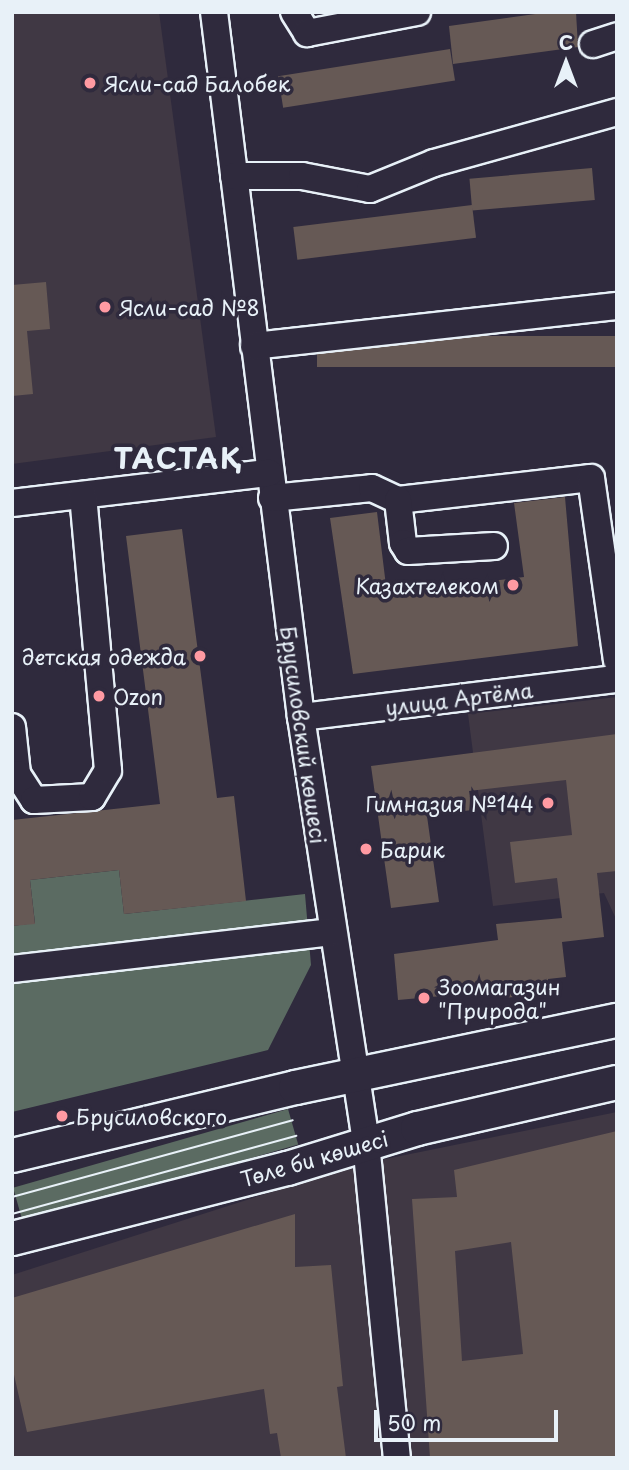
<!DOCTYPE html>
<meta charset="utf-8">
<style>
body{margin:0}
#map{position:relative;width:629px;height:1470px;overflow:hidden;background:#2f2a3d;font-family:"Playpen Sans",sans-serif}
div>[style]{position:absolute}
.built>*{inset:0;background:#403844}
.green>*{inset:0;background:#5b6b62;transform-origin:0 0}
.building>*{inset:0;background:#665955;transform-origin:0 0}
.roads{filter:drop-shadow(2px 0 #e8f1f8) drop-shadow(-2px 0 #e8f1f8) drop-shadow(0 2px #e8f1f8) drop-shadow(0 -2px #e8f1f8)}
.minor>*{height:26px;margin:-13px;padding:0 13px;transform-origin:13px;border-radius:13px;background:#2f2a3d}
.major>*{height:33px;margin:-16.5px;padding:0 16.5px;transform-origin:16.5px;border-radius:16.5px;background:#2f2a3d}
.tram>*{height:2px;margin:-1px;padding:0 1px;transform-origin:1px;border-radius:1px;background:#e8f1f8}
.dots>*{width:19px;height:19px;translate:-50% -50%;box-sizing:border-box;border:4px solid #2f2a3d;border-radius:50%}
span{translate:-50% -50%;white-space:nowrap;text-align:center;line-height:1.15;-webkit-text-stroke:7px #2f2a3d;paint-order:stroke}
.poi-label{font-size:21px;color:#e8f1f8}
.left{translate:0 -50%;text-align:left}
.right{translate:-100% -50%;text-align:right}
.street-label{font-size:21px;color:#e8f1f8}
.district-label{font-size:28px;color:#e8f1f8;font-weight:700;letter-spacing:2px}
.frame{position:absolute;inset:0;border:14px solid #e8f1f8;pointer-events:none}
.north{position:absolute;left:531px;top:28px;width:70px;height:70px;-webkit-text-stroke:5px #2f2a3d;paint-order:stroke;rotate:0deg;font-size:19px;font-weight:700;line-height:28px;text-align:center;color:#e8f1f8}
.north::after{content:'';display:block;margin:auto;width:24px;height:32px;background:#e8f1f8;clip-path:polygon(50% 0,100% 100%,50% 72%,0 100%)}
.scale{position:absolute;left:374px;top:1410px;width:184px;height:32px;box-sizing:border-box;border:4px solid #e8f1f8;border-top:0;padding-left:9px;font-size:21px;line-height:24px;white-space:nowrap;color:#e8f1f8;-webkit-text-stroke:5px #2f2a3d;paint-order:stroke}
</style>
<div id="map">
<div class="built">
<div style="clip-path:polygon(12px 12px,159px 12px,216px 437px,12px 464px)"></div>
<div style="clip-path:polygon(617px 697px,617px 921px,604px 893px,493px 906px,468px 714px)"></div>
<div style="clip-path:polygon(617px 1112px,617px 1458px,12px 1458px,12px 1275px,356px 1165px)"></div>
</div>
<div class="green">
<div style="clip-path:polygon(119px 870px,124px 914px,305px 894px,311px 965px,268px 1050px,12px 1112px,12px 926px,35px 923px,30px 880px)"></div>
<div style="left:288px;top:1109px;width:37px;height:286px;rotate:74deg"></div>
</div>
<div class="building">
<div style="clip-path:polygon(550px 12px,576px 12px,578px 47px,453px 64px,449px 26px)"></div>
<div style="left:450px;top:49px;width:32px;height:174px;rotate:81deg"></div>
<div style="left:592px;top:168px;width:32px;height:123px;rotate:85deg"></div>
<div style="left:472px;top:205px;width:33px;height:180px;rotate:83deg"></div>
<div style="clip-path:polygon(46px 282px,50px 329px,27px 331px,33px 394px,12px 396px,12px 285px)"></div>
<div style="left:617px;top:336px;width:31px;height:300px;rotate:90deg"></div>
<div style="clip-path:polygon(565px 497px,578px 646px,353px 674px,330px 518px,377px 512px,387px 594px,524px 577px,514px 503px)"></div>
<div style="clip-path:polygon(182px 529px,217px 798px,234px 796px,246px 901px,124px 914px,119px 870px,30px 880px,35px 924px,12px 926px,12px 820px,160px 804px,126px 536px)"></div>
<div style="clip-path:polygon(617px 734px,617px 871px,597px 873px,604px 937px,562px 942px,566px 977px,548px 979px,549px 994px,503px 998px,502px 981px,453px 986px,453px 995px,398px 1000px,394px 954px,498px 940px,496px 924px,562px 918px,557px 878px,515px 883px,510px 842px,572px 835px,566px 780px,469px 791px,472px 810px,427px 816px,439px 902px,391px 908px,371px 766px)"></div>
<div style="clip-path:polygon(evenodd,617px 1131px,617px 1458px,430px 1458px,412px 1199px,457px 1197px,454px 1170px,617px 1131px,511px 1242px,523px 1354px,462px 1361px,455px 1251px,511px 1242px)"></div>
<div style="clip-path:polygon(295px 1214px,295px 1267px,331px 1265px,343px 1386px,337px 1387px,346px 1458px,281px 1458px,277px 1433px,270px 1434px,264px 1389px,27px 1432px,12px 1366px,12px 1298px)"></div>
</div>
<div class="roads">
<div class="minor">
<div style="left:214px;top:12px;width:710px;rotate:82.97deg"></div>
<div style="left:301px;top:717px;width:431px;rotate:81.3deg"></div>
<div style="left:366px;top:1143px;width:317px;rotate:84.4deg"></div>
<div style="left:294px;top:12px;width:25px;rotate:58deg"></div>
<div style="left:307px;top:33px;width:112px;rotate:-10.8deg"></div>
<div style="left:593px;top:44px;width:25px;rotate:-18deg"></div>
<div style="left:234px;top:176px;width:68px"></div>
<div style="left:302px;top:176px;width:69px;rotate:10.8deg"></div>
<div style="left:370px;top:189px;width:69px;rotate:-22.1deg"></div>
<div style="left:434px;top:163px;width:190px;rotate:-15.6deg"></div>
<div style="left:254px;top:346px;width:365px;rotate:-6.3deg"></div>
<div style="left:272px;top:498px;width:100px;rotate:-5.7deg"></div>
<div style="left:372px;top:488px;width:29px;rotate:25deg"></div>
<div style="left:398px;top:500px;width:194px;rotate:-6.5deg"></div>
<div style="left:591px;top:478px;width:184px;rotate:81.9deg"></div>
<div style="left:398px;top:500px;width:43px;rotate:83.4deg"></div>
<div style="left:403px;top:543px;width:9px;rotate:58deg"></div>
<div style="left:408px;top:551px;width:86px;rotate:-3.3deg"></div>
<div style="left:12px;top:503px;width:259px;rotate:-6.7deg"></div>
<div style="left:301px;top:717px;width:318px;rotate:-6.9deg"></div>
<div style="left:12px;top:727px;width:47px;rotate:83.9deg"></div>
<div style="left:17px;top:774px;width:31px;rotate:57deg"></div>
<div style="left:34px;top:800px;width:58px;rotate:-3deg"></div>
<div style="left:92px;top:797px;width:31px;rotate:-59deg"></div>
<div style="left:108px;top:770px;width:276px;rotate:-95.2deg"></div>
<div style="left:12px;top:969px;width:322px;rotate:-6.6deg"></div>
</div>
<div class="major">
<div style="left:12px;top:1155px;width:291px;rotate:-13.5deg"></div>
<div style="left:295px;top:1087px;width:329px;rotate:-11.8deg"></div>
<div style="left:12px;top:1238px;width:284px;rotate:-14.3deg"></div>
<div style="left:287px;top:1168px;width:136px;rotate:-17.1deg"></div>
<div style="left:417px;top:1128px;width:205px;rotate:-13deg"></div>
</div>
</div>
<div class="tram">
<div style="left:12px;top:1197px;width:291px;rotate:-15.3deg"></div>
<div style="left:12px;top:1214px;width:295px;rotate:-15.4deg"></div>
</div>
<div class="dots">
<div style="left:90px;top:83px;background:#ff9aa2"></div>
<div style="left:105px;top:307px;background:#ff9aa2"></div>
<div style="left:513px;top:585px;background:#ff9aa2"></div>
<div style="left:200px;top:656px;background:#ff9aa2"></div>
<div style="left:99px;top:696px;background:#ff9aa2"></div>
<div style="left:548px;top:803px;background:#ff9aa2"></div>
<div style="left:366px;top:849px;background:#ff9aa2"></div>
<div style="left:424px;top:998px;background:#ff9aa2"></div>
<div style="left:62px;top:1116px;background:#ff9aa2"></div>
</div>
<div class="poi-label">
<span class="left" style="left:104px;top:83px">Ясли-сад Балобек</span>
<span class="left" style="left:119px;top:307px">Ясли-сад №8</span>
<span class="right" style="left:499px;top:585px">Казахтелеком</span>
<span class="right" style="left:186px;top:656px">детская одежда</span>
<span class="left" style="left:113px;top:696px">Ozon</span>
<span class="right" style="left:534px;top:803px">Гимназия №144</span>
<span class="left" style="left:380px;top:849px">Барик</span>
<span class="left" style="left:438px;top:998px">Зоомагазин<br>"Природа"</span>
<span class="left" style="left:76px;top:1116px">Брусиловского</span>
</div>
<div class="street-label">
<span style="left:459px;top:698px;rotate:-7deg">улица Артёма</span>
<span style="left:304px;top:735px;rotate:82deg">Брусиловский көшесі</span>
<span style="left:314px;top:1158px;rotate:-16deg">Төле би көшесі</span>
</div>
<div class="district-label">
<span style="left:178px;top:458px">ТАСТАҚ</span>
</div>
<div class="frame"></div>
<div class="north">С</div>
<div class="scale">50 m</div>
</div>
